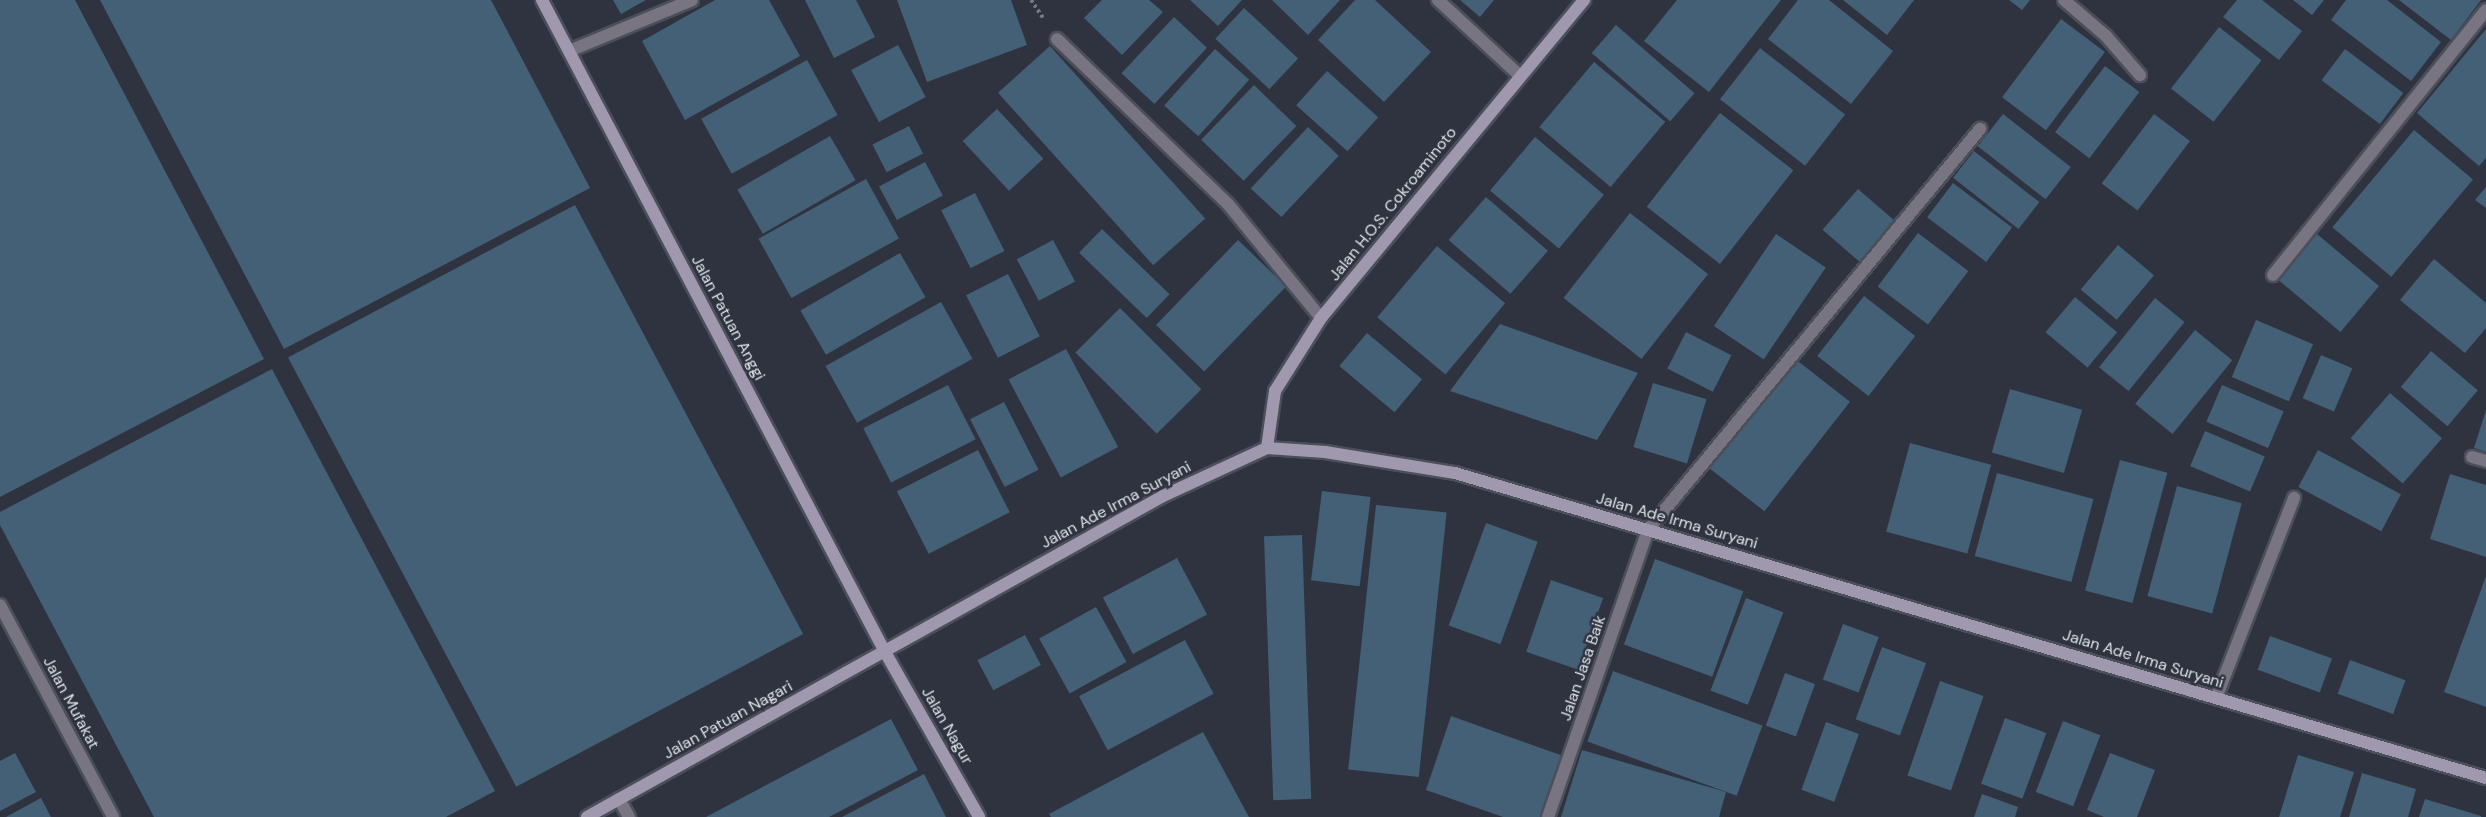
<!DOCTYPE html>
<style>
body{margin:0}
#map{position:relative;width:2486px;height:817px;overflow:hidden;background:#2f333f;font-family:"DM Sans",sans-serif}
div>[style]{position:absolute}
.building>*{inset:0;background:#436076;transform-origin:0 0}
.path>*{height:4px;margin-top:-2px;transform-origin:0;background:repeating-linear-gradient(90deg,#767984 0 3px,transparent 0 6px)}
.roads{filter:drop-shadow(2px 0 #4b4f5a) drop-shadow(-2px 0 #4b4f5a) drop-shadow(0 2px #4b4f5a) drop-shadow(0 -2px #4b4f5a)}
.lane>*{height:12px;margin:-6px;padding:0 6px;transform-origin:6px;border-radius:6px;background:#797482}
.street>*{height:12px;margin:-6px;padding:0 6px;transform-origin:6px;border-radius:6px;background:#797482}
.secondary>*{height:12px;margin:-6px;padding:0 6px;transform-origin:6px;border-radius:6px;background:#a098af}
span{translate:-50% -50%;white-space:nowrap;text-align:center;line-height:1.15;-webkit-text-stroke:5px #2f333f;paint-order:stroke}
.street-label{font-size:16px;color:#dee1e9}
</style>
<div id="map">
<div class="building">
<div style="clip-path:polygon(0 0,75px 0,264px 359px,0 497px)"></div>
<div style="clip-path:polygon(100px 0,491px 0,590px 188px,284px 349px)"></div>
<div style="clip-path:polygon(613px 0,646px 0,621px 14px)"></div>
<div style="clip-path:polygon(715px 0,769px 0,800px 56px,685px 120px,642px 41px)"></div>
<div style="clip-path:polygon(805px 0,856px 0,875px 37px,834px 58px)"></div>
<div style="clip-path:polygon(897px 0,1011px 0,1027px 45px,927px 82px)"></div>
<div style="clip-path:polygon(1102px 0,1149px 0,1163px 12px,1122px 55px,1084px 18px)"></div>
<div style="clip-path:polygon(1190px 0,1242px 0,1218px 26px)"></div>
<div style="clip-path:polygon(1272px 0,1340px 0,1308px 35px)"></div>
<div style="clip-path:polygon(1355px 0,1375px 0,1431px 52px,1384px 102px,1318px 40px)"></div>
<div style="clip-path:polygon(1460px 0,1494px 0,1480px 17px)"></div>
<div style="clip-path:polygon(1677px 0,1781px 0,1709px 92px,1644px 41px)"></div>
<div style="clip-path:polygon(1798px 0,1829px 0,1893px 51px,1851px 104px,1768px 39px)"></div>
<div style="clip-path:polygon(1843px 0,1914px 0,1887px 35px)"></div>
<div style="clip-path:polygon(2009px 0,2030px 0,2022px 10px)"></div>
<div style="clip-path:polygon(2237px 0,2262px 0,2302px 31px,2279px 60px,2223px 17px)"></div>
<div style="clip-path:polygon(2293px 0,2324px 0,2312px 15px)"></div>
<div style="clip-path:polygon(2346px 0,2387px 0,2441px 42px,2411px 81px,2331px 20px)"></div>
<div style="clip-path:polygon(2399px 0,2481px 0,2451px 40px)"></div>
<div style="left:1244px;top:8px;width:74px;height:42px;rotate:43deg"></div>
<div style="left:1174px;top:17px;width:45px;height:77px;rotate:43deg"></div>
<div style="left:2061px;top:19px;width:55px;height:98px;rotate:37deg"></div>
<div style="left:1616px;top:25px;width:104px;height:37px;rotate:41deg"></div>
<div style="left:2219px;top:27px;width:54px;height:78px;rotate:38deg"></div>
<div style="clip-path:polygon(2486px 29px,2486px 158px,2479px 166px,2417px 113px)"></div>
<div style="left:898px;top:45px;width:59px;height:53px;rotate:62deg"></div>
<div style="left:1050px;top:46px;width:232px;height:70px;rotate:48deg"></div>
<div style="left:1760px;top:48px;width:108px;height:65px;rotate:38deg"></div>
<div style="left:1215px;top:49px;width:46px;height:76px;rotate:42deg"></div>
<div style="left:2345px;top:49px;width:73px;height:39px;rotate:37deg"></div>
<div style="left:807px;top:60px;width:63px;height:121px;rotate:61deg"></div>
<div style="left:1594px;top:62px;width:93px;height:85px;rotate:40deg"></div>
<div style="left:2105px;top:66px;width:43px;height:83px;rotate:37deg"></div>
<div style="left:1327px;top:71px;width:69px;height:46px;rotate:42deg"></div>
<div style="left:1254px;top:85px;width:59px;height:76px;rotate:44deg"></div>
<div style="left:997px;top:109px;width:68px;height:47px;rotate:47deg"></div>
<div style="left:1720px;top:113px;width:93px;height:119px;rotate:38deg"></div>
<div style="left:2003px;top:114px;width:86px;height:41px;rotate:38deg"></div>
<div style="left:2154px;top:114px;width:45px;height:87px;rotate:37deg"></div>
<div style="left:909px;top:126px;width:31px;height:41px;rotate:63deg"></div>
<div style="left:1308px;top:127px;width:42px;height:84px;rotate:43deg"></div>
<div style="left:2414px;top:130px;width:77px;height:127px;rotate:40deg"></div>
<div style="left:830px;top:136px;width:51px;height:107px;rotate:60deg"></div>
<div style="left:1535px;top:137px;width:90px;height:70px;rotate:40deg"></div>
<div style="left:1974px;top:151px;width:83px;height:34px;rotate:38deg"></div>
<div style="left:925px;top:162px;width:38px;height:52px;rotate:62deg"></div>
<div style="left:866px;top:179px;width:68px;height:123px;rotate:61deg"></div>
<div style="left:1953px;top:183px;width:74px;height:43px;rotate:37deg"></div>
<div style="clip-path:polygon(2486px 187px,2486px 208px,2475px 200px)"></div>
<div style="left:1858px;top:189px;width:52px;height:54px;rotate:41deg"></div>
<div style="left:975px;top:193px;width:65px;height:38px;rotate:63deg"></div>
<div style="left:1486px;top:197px;width:82px;height:57px;rotate:41deg"></div>
<div style="left:575px;top:205px;width:486px;height:325px;rotate:62deg"></div>
<div style="left:1630px;top:213px;width:99px;height:108px;rotate:38deg"></div>
<div style="left:1102px;top:229px;width:94px;height:33px;rotate:44deg"></div>
<div style="left:1918px;top:233px;width:63px;height:67px;rotate:37deg"></div>
<div style="left:1776px;top:234px;width:60px;height:111px;rotate:34deg"></div>
<div style="left:2317px;top:234px;width:81px;height:60px;rotate:40deg"></div>
<div style="left:1053px;top:240px;width:47px;height:41px;rotate:62deg"></div>
<div style="left:1238px;top:240px;width:67px;height:118px;rotate:44deg"></div>
<div style="left:2118px;top:245px;width:47px;height:58px;rotate:40deg"></div>
<div style="left:1437px;top:246px;width:89px;height:93px;rotate:40deg"></div>
<div style="left:900px;top:253px;width:51px;height:115px;rotate:60deg"></div>
<div style="clip-path:polygon(2434px 259px,2486px 303px,2486px 328px,2465px 353px,2400px 300px)"></div>
<div style="left:1008px;top:274px;width:70px;height:47px;rotate:63deg"></div>
<div style="left:1864px;top:296px;width:65px;height:76px;rotate:38deg"></div>
<div style="left:2075px;top:297px;width:55px;height:46px;rotate:40deg"></div>
<div style="left:2155px;top:298px;width:38px;height:89px;rotate:39deg"></div>
<div style="left:941px;top:302px;width:65px;height:132px;rotate:61deg"></div>
<div style="left:1120px;top:308px;width:115px;height:63px;rotate:45deg"></div>
<div style="left:2256px;top:320px;width:62px;height:62px;rotate:23deg"></div>
<div style="clip-path:polygon(1500px 324px,1638px 373px,1597px 440px,1450px 391px)"></div>
<div style="left:2195px;top:330px;width:48px;height:95px;rotate:39deg"></div>
<div style="left:1686px;top:332px;width:51px;height:41px;rotate:27deg"></div>
<div style="left:1367px;top:333px;width:72px;height:43px;rotate:40deg"></div>
<div style="left:1066px;top:349px;width:111px;height:65px;rotate:62deg"></div>
<div style="left:2431px;top:351px;width:61px;height:47px;rotate:40deg"></div>
<div style="left:2321px;top:355px;width:34px;height:47px;rotate:23deg"></div>
<div style="left:1794px;top:358px;width:71px;height:139px;rotate:38deg"></div>
<div style="clip-path:polygon(272px 369px,495px 791px,446px 817px,154px 817px,0 525px,0 512px)"></div>
<div style="left:1653px;top:383px;width:56px;height:67px;rotate:17deg"></div>
<div style="left:948px;top:385px;width:61px;height:95px;rotate:63deg"></div>
<div style="left:2222px;top:385px;width:67px;height:40px;rotate:23deg"></div>
<div style="left:2010px;top:389px;width:75px;height:66px;rotate:16deg"></div>
<div style="left:2390px;top:393px;width:69px;height:60px;rotate:41deg"></div>
<div style="left:1004px;top:402px;width:76px;height:38px;rotate:63deg"></div>
<div style="clip-path:polygon(2486px 410px,2486px 452px,2474px 448px)"></div>
<div style="left:2205px;top:431px;width:65px;height:38px;rotate:23deg"></div>
<div style="left:1910px;top:443px;width:84px;height:92px;rotate:15deg"></div>
<div style="left:978px;top:450px;width:70px;height:91px;rotate:63deg"></div>
<div style="left:2318px;top:450px;width:94px;height:42px;rotate:28deg"></div>
<div style="left:2120px;top:460px;width:49px;height:135px;rotate:15deg"></div>
<div style="left:1997px;top:473px;width:100px;height:86px;rotate:15deg"></div>
<div style="clip-path:polygon(2450px 474px,2486px 485px,2486px 557px,2430px 539px)"></div>
<div style="left:2177px;top:486px;width:67px;height:114px;rotate:15deg"></div>
<div style="left:1322px;top:491px;width:49px;height:90px;rotate:7deg"></div>
<div style="left:1376px;top:505px;width:71px;height:266px;rotate:6deg"></div>
<div style="left:1486px;top:523px;width:55px;height:109px;rotate:20deg"></div>
<div style="left:1302px;top:535px;width:264px;height:38px;rotate:88deg"></div>
<div style="left:1177px;top:558px;width:64px;height:84px;rotate:62deg"></div>
<div style="left:1655px;top:559px;width:94px;height:91px;rotate:20deg"></div>
<div style="clip-path:polygon(2486px 576px,2486px 707px,2444px 692px)"></div>
<div style="left:1551px;top:580px;width:55px;height:76px;rotate:19deg"></div>
<div style="left:1746px;top:598px;width:40px;height:99px;rotate:21deg"></div>
<div style="left:1096px;top:607px;width:63px;height:65px;rotate:61deg"></div>
<div style="left:1843px;top:624px;width:38px;height:59px;rotate:20deg"></div>
<div style="left:1025px;top:635px;width:34px;height:54px;rotate:62deg"></div>
<div style="left:2270px;top:636px;width:66px;height:36px;rotate:20deg"></div>
<div style="left:1185px;top:640px;width:61px;height:120px;rotate:62deg"></div>
<div style="left:1882px;top:647px;width:47px;height:77px;rotate:20deg"></div>
<div style="left:2350px;top:660px;width:59px;height:36px;rotate:20deg"></div>
<div style="left:1613px;top:671px;width:159px;height:75px;rotate:20deg"></div>
<div style="left:1785px;top:673px;width:32px;height:56px;rotate:20deg"></div>
<div style="left:1940px;top:681px;width:46px;height:100px;rotate:19deg"></div>
<div style="clip-path:polygon(1451px 716px,1566px 757px,1545px 817px,1503px 817px,1426px 790px)"></div>
<div style="left:2005px;top:718px;width:44px;height:70px;rotate:20deg"></div>
<div style="clip-path:polygon(891px 719px,918px 770px,829px 817px,706px 817px)"></div>
<div style="left:2063px;top:721px;width:40px;height:76px;rotate:21deg"></div>
<div style="left:1826px;top:722px;width:35px;height:72px;rotate:20deg"></div>
<div style="clip-path:polygon(1203px 732px,1249px 817px,1051px 817px,1049px 814px)"></div>
<div style="clip-path:polygon(1582px 750px,1726px 792px,1719px 817px,1561px 817px)"></div>
<div style="clip-path:polygon(15px 753px,36px 792px,0 811px,0 761px)"></div>
<div style="clip-path:polygon(2110px 753px,2155px 770px,2137px 817px,2104px 817px,2087px 810px)"></div>
<div style="clip-path:polygon(2298px 755px,2354px 772px,2340px 817px,2279px 817px)"></div>
<div style="clip-path:polygon(2362px 773px,2416px 789px,2408px 817px,2349px 817px)"></div>
<div style="clip-path:polygon(924px 774px,946px 817px,842px 817px)"></div>
<div style="clip-path:polygon(1982px 794px,2018px 807px,2015px 817px,1974px 817px)"></div>
<div style="clip-path:polygon(41px 798px,51px 817px,6px 817px)"></div>
<div style="clip-path:polygon(2425px 799px,2481px 816px,2481px 817px,2419px 817px)"></div>
</div>
<div class="path">
<div style="left:1031px;top:0;width:23px;rotate:56deg"></div>
</div>
<div class="roads">
<div class="lane">
<div style="left:2064px;top:0;width:55px;rotate:40.6deg"></div>
<div style="left:2106px;top:36px;width:52px;rotate:48.9deg"></div>
<div style="left:1057px;top:39px;width:238px;rotate:44deg"></div>
<div style="left:1228px;top:204px;width:147px;rotate:50.8deg"></div>
<div style="left:0;top:605px;width:240px;rotate:61.9deg"></div>
</div>
<div class="street">
<div style="left:1438px;top:0;width:112px;rotate:42.8deg"></div>
<div style="left:569px;top:51px;width:133px;rotate:-22.5deg"></div>
<div style="left:2273px;top:275px;width:340px;rotate:-51.2deg"></div>
<div style="left:2472px;top:457px;width:15px;rotate:16deg"></div>
<div style="left:2216px;top:698px;width:215px;rotate:-68.7deg"></div>
<div style="left:619px;top:799px;width:21px;rotate:61deg"></div>
<div style="left:1548px;top:817px;width:304px;rotate:-70.8deg"></div>
<div style="left:1648px;top:530px;width:521px;rotate:-50.38deg"></div>
</div>
<div class="secondary">
<div style="left:542px;top:0;width:737px;rotate:62.25deg"></div>
<div style="left:885px;top:652px;width:190px;rotate:60.3deg"></div>
<div style="left:1267px;top:448px;width:58px;rotate:-82deg"></div>
<div style="left:1275px;top:391px;width:86px;rotate:-57.8deg"></div>
<div style="left:1321px;top:318px;width:413px;rotate:-50.4deg"></div>
<div style="left:587px;top:817px;width:659px;rotate:-29.13deg"></div>
<div style="left:1163px;top:496px;width:115px;rotate:-24.8deg"></div>
<div style="left:1267px;top:448px;width:58px;rotate:3.9deg"></div>
<div style="left:1325px;top:452px;width:132px;rotate:9.2deg"></div>
<div style="left:1455px;top:473px;width:1075px;rotate:16.48deg"></div>
</div>
</div>
<div class="street-label">
<span style="left:1393px;top:204px;rotate:-51deg">Jalan H.O.S. Cokroaminoto</span>
<span style="left:728px;top:318px;rotate:62deg">Jalan Patuan Anggi</span>
<span style="left:1116px;top:505px;rotate:-28deg">Jalan Ade Irma Suryani</span>
<span style="left:1677px;top:521px;rotate:16deg">Jalan Ade Irma Suryani</span>
<span style="left:2143px;top:659px;rotate:17deg">Jalan Ade Irma Suryani</span>
<span style="left:1583px;top:668px;rotate:-71deg">Jalan Jasa Baik</span>
<span style="left:71px;top:703px;rotate:62deg">Jalan Mufakat</span>
<span style="left:728px;top:720px;rotate:-29deg">Jalan Patuan Nagari</span>
<span style="left:947px;top:726px;rotate:60deg">Jalan Nagur</span>
</div>
</div>
